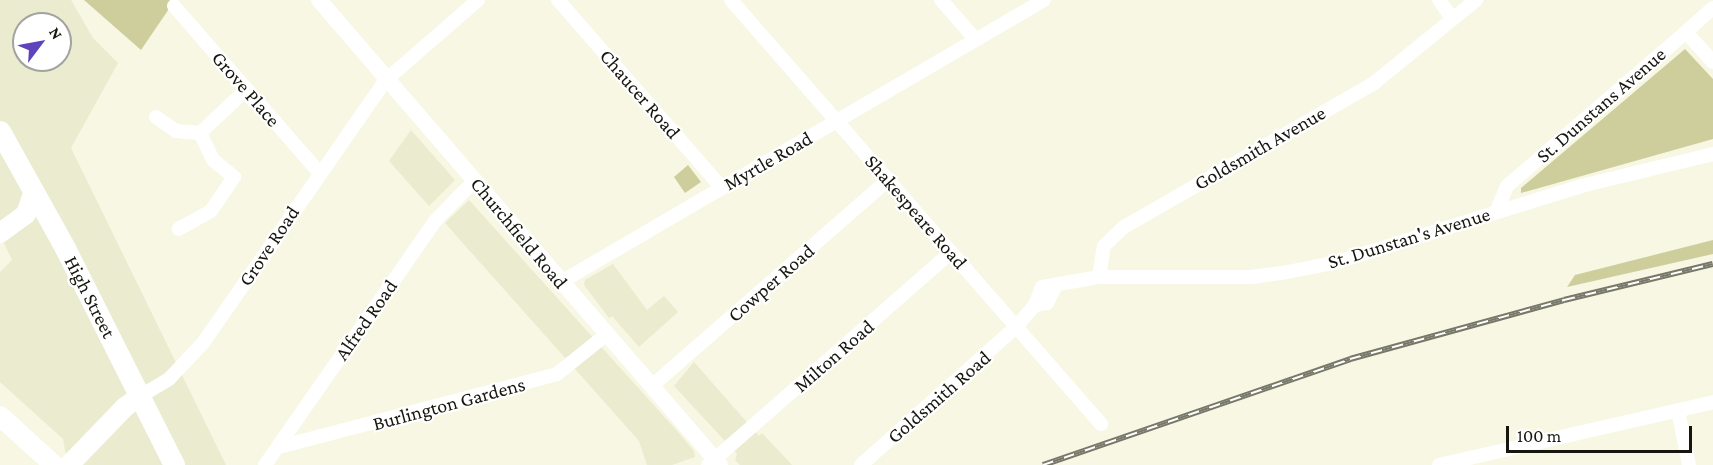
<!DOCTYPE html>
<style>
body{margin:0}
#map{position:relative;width:1713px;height:465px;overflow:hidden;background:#f7f7e3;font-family:"Crimson Pro",serif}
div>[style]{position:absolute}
.built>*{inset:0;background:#eaebcf}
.green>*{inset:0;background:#cece9d}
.minor>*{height:14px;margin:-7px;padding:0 7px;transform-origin:7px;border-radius:7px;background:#fff}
.tertiary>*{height:16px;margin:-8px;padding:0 8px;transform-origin:8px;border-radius:8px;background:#fff}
.secondary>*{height:20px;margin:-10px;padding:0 10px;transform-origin:10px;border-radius:10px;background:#fff}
.primary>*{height:21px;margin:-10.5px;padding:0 10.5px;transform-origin:10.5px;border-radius:10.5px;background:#fff}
.rail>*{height:6px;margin-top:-3px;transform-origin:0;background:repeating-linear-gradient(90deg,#fff 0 11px,#77776a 0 22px);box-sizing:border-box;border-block:2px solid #77776a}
span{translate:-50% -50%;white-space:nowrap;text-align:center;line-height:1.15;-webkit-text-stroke:4.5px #fff;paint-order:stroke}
.street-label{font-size:20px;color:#16160f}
.north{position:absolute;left:12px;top:12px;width:60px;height:60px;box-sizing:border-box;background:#fff;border:2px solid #a2a29f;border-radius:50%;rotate:58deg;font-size:16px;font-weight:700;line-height:24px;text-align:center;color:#16160f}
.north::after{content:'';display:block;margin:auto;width:21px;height:27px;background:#5e43bc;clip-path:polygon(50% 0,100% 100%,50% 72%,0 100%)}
.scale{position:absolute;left:1506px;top:426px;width:186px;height:27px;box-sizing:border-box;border:3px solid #16160f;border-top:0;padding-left:8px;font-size:18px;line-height:21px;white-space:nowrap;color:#16160f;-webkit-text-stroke:4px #fff;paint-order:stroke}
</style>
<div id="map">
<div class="built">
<div style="clip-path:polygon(evenodd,0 0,71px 0,93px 38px,118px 63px,71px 148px,226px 465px,68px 465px,63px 439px,0 382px,0 272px,12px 260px,0 235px,0 0,24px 24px,60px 24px,60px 60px,24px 60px,24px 24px)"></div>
<div style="clip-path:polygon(411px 130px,455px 180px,429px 206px,389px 161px)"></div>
<div style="clip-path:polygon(469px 200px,678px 432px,694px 451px,695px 457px,672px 465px,647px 465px,639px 441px,445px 223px)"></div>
<div style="clip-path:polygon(613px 264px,647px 310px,664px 296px,678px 312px,639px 347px,612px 316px,609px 318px,584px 285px,585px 280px)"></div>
<div style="clip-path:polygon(694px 362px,759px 436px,762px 433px,792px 465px,740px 465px,735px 460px,737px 454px,674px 386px)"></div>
</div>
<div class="green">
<div style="clip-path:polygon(84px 0,175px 0,141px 50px)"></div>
<div style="clip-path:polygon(1685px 49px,1713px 79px,1713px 139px,1521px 193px,1521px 188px)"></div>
<div style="clip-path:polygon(688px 165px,701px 182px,685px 193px,674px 177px)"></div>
<div style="clip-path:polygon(1713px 240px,1713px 254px,1567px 287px,1575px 275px)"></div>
</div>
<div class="minor">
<div style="left:558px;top:0;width:249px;rotate:48.9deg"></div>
<div style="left:731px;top:0;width:563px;rotate:48.89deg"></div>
<div style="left:941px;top:0;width:53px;rotate:48.8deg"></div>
<div style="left:1439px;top:0;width:22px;rotate:54deg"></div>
<div style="left:174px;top:6px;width:220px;rotate:48.9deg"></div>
<div style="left:1686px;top:32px;width:36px;rotate:-42deg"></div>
<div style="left:156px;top:117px;width:24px;rotate:35deg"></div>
<div style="left:176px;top:131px;width:24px;rotate:5deg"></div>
<div style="left:200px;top:133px;width:30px;rotate:64deg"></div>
<div style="left:213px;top:160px;width:27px;rotate:39deg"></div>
<div style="left:234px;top:177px;width:41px;rotate:124.1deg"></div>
<div style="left:211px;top:211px;width:37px;rotate:151deg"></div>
<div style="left:200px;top:133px;width:63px;rotate:-43.1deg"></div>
<div style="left:1497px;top:210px;width:26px;rotate:-67deg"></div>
<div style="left:1507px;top:186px;width:236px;rotate:-40.7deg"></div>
<div style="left:1686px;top:32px;width:40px;rotate:48deg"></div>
<div style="left:1099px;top:277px;width:31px;rotate:-81deg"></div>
<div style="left:1104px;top:246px;width:28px;rotate:-44deg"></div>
<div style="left:1124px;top:227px;width:289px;rotate:-29.9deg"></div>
<div style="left:1374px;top:83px;width:132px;rotate:-39.1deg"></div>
<div style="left:561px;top:282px;width:559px;rotate:-30.28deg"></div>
<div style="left:1035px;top:305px;width:12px;rotate:-9deg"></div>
<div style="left:1047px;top:303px;width:18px;rotate:-63deg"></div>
<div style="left:653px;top:385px;width:312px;rotate:-41.1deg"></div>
<div style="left:139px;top:397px;width:35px;rotate:-31deg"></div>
<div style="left:169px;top:379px;width:50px;rotate:-46.6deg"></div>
<div style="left:203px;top:343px;width:320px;rotate:-55.2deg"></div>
<div style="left:386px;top:80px;width:122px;rotate:-41deg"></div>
<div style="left:1678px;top:410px;width:56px;rotate:78.7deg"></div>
<div style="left:279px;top:447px;width:287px;rotate:-14.7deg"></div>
<div style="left:557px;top:374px;width:64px;rotate:-38.7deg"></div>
<div style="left:265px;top:465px;width:299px;rotate:-55.1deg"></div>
<div style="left:436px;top:220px;width:56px;rotate:-45.7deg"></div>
<div style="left:708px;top:465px;width:323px;rotate:-41.2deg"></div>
<div style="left:861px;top:465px;width:206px;rotate:-41.7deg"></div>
<div style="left:1015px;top:328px;width:30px;rotate:-49deg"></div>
<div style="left:1035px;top:305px;width:19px;rotate:-69deg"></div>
<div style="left:1042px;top:287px;width:58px;rotate:-10deg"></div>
<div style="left:1099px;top:277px;width:153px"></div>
<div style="left:1252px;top:277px;width:30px;rotate:-8deg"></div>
<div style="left:1282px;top:273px;width:53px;rotate:-10.9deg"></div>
<div style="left:1334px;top:263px;width:259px;rotate:-17.3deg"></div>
<div style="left:1581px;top:186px;width:136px;rotate:-13.6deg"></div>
<div style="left:1439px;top:465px;width:281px;rotate:-12.9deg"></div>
</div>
<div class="tertiary">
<div style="left:319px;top:0;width:614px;rotate:49.23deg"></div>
</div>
<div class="secondary">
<div style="left:0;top:233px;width:32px;rotate:-36deg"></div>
<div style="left:26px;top:214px;width:24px;rotate:-71deg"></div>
<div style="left:0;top:416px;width:73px;rotate:42.2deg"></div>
<div style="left:69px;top:465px;width:81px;rotate:-46deg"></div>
<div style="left:125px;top:407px;width:17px;rotate:-36deg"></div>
</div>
<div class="primary">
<div style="left:0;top:131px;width:134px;rotate:60.9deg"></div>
<div style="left:65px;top:248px;width:243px;rotate:63.3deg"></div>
</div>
<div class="rail">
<div style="left:1043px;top:465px;width:325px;rotate:-19deg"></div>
<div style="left:1350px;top:359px;width:222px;rotate:-15.4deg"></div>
<div style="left:1564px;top:300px;width:153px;rotate:-13.6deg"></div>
</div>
<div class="street-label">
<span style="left:246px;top:89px;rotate:49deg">Grove Place</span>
<span style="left:640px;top:94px;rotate:49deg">Chaucer Road</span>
<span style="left:1601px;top:105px;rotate:-41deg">St. Dunstans Avenue</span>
<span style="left:1260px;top:148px;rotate:-30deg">Goldsmith Avenue</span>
<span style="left:768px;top:161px;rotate:-30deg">Myrtle Road</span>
<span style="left:916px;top:212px;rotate:49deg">Shakespeare Road</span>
<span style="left:519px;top:233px;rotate:50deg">Churchfield Road</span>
<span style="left:1409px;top:238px;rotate:-17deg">St. Dunstan's Avenue</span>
<span style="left:269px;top:246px;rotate:-56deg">Grove Road</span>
<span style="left:771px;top:283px;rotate:-41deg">Cowper Road</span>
<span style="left:90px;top:297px;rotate:63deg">High Street</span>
<span style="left:366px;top:320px;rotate:-55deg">Alfred Road</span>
<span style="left:834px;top:356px;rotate:-41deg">Milton Road</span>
<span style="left:939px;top:397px;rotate:-41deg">Goldsmith Road</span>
<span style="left:449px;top:404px;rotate:-15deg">Burlington Gardens</span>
</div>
<div class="north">N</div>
<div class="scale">100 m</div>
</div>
